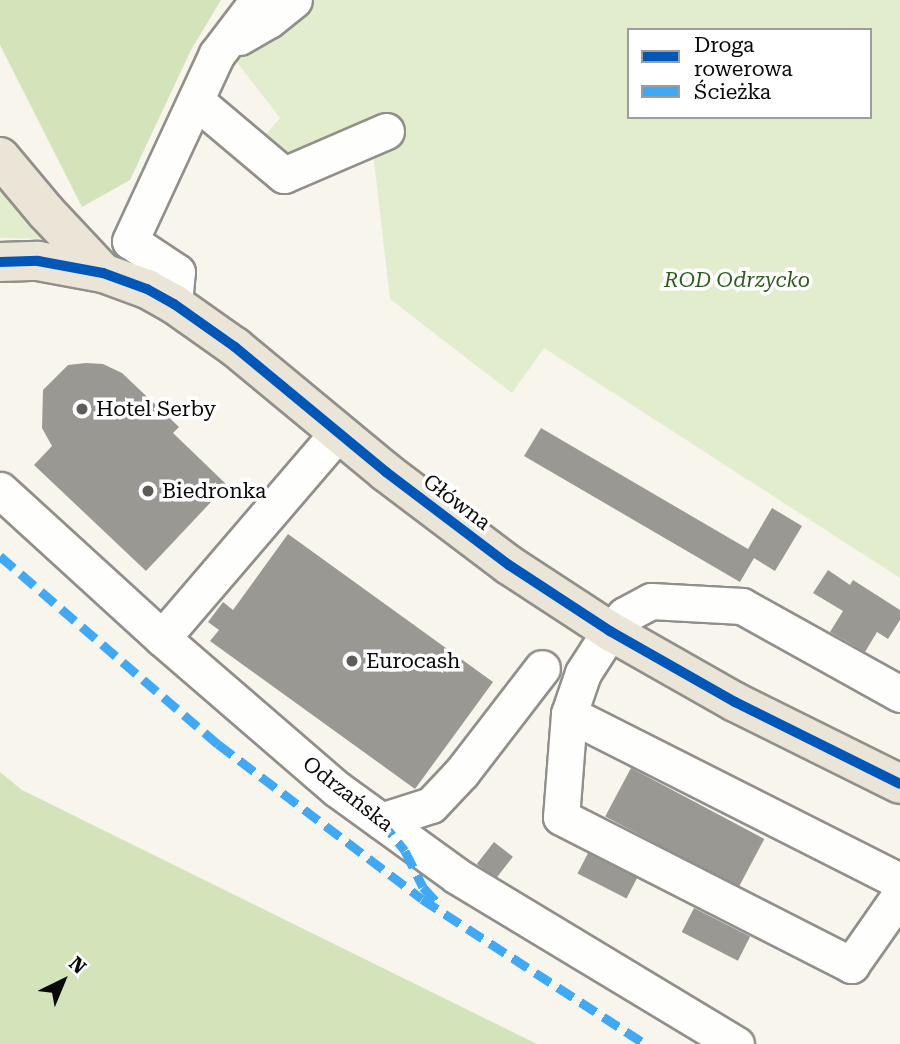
<!DOCTYPE html>
<meta charset="utf-8">
<style>
body{margin:0}
#map{position:relative;width:900px;height:1044px;overflow:hidden;background:#f8f5ec;font-family:"Roboto Serif",serif}
div>[style]{position:absolute}
.green>*{inset:0;background:#e2edcd}
.forest>*{inset:0;background:#d3e4bb}
.building>*{inset:0;background:#9a9893;transform-origin:0 0}
.roads{filter:drop-shadow(2px 0 #918f8b) drop-shadow(-2px 0 #918f8b) drop-shadow(0 2px #918f8b) drop-shadow(0 -2px #918f8b)}
.minor>*{height:35px;margin:-17.5px;padding:0 17.5px;transform-origin:17.5px;border-radius:17.5px;background:#fefefc}
.major>*{height:38px;margin:-19px;padding:0 19px;transform-origin:19px;border-radius:19px;background:#eae5d7}
.quiet>*{height:9px;margin-top:-4.5px;transform-origin:0;background:repeating-linear-gradient(90deg,#3fa9f5 0 18px,transparent 0 27px)}
.cycleway>*{height:10px;margin:-5px;padding:0 5px;transform-origin:5px;border-radius:5px;background:#0057b8}
.dots>*{width:19px;height:19px;translate:-50% -50%;box-sizing:border-box;border:4px solid #fff;border-radius:50%}
span{translate:-50% -50%;white-space:nowrap;text-align:center;line-height:1.15;-webkit-text-stroke:7px #fff;paint-order:stroke}
.park-label{font-size:21px;color:#2e5d1d;font-style:italic}
.poi-label{font-size:21px;color:#090909}
.left{translate:0 -50%;text-align:left}
.street-label{font-size:21px;color:#090909}
.legend{position:absolute;left:627px;top:28px;width:245px;height:91px;box-sizing:border-box;background:#fff;border:2px solid #9d9d9d;margin:0;padding:9px 12px;list-style:none;font-size:21px;color:#090909}
.legend li{display:flex;align-items:center;gap:14px;height:35px}
.legend b{width:35px;border:2px solid #9d9d9d}
.north{position:absolute;left:28px;top:946px;width:70px;height:70px;-webkit-text-stroke:5px #fff;paint-order:stroke;rotate:43deg;font-size:19px;font-weight:700;line-height:28px;text-align:center;color:#090909}
.north::after{content:'';display:block;margin:auto;width:24px;height:32px;background:#090909;clip-path:polygon(50% 0,100% 100%,50% 72%,0 100%)}
</style>
<div id="map">
<div class="green">
<div style="clip-path:polygon(evenodd,291px 0,900px 0,900px 578px,544px 348px,512px 393px,390px 299px,372px 144px,279px 190px,251px 152px,280px 118px,233px 57px,291px 0,629px 30px,870px 30px,870px 117px,629px 117px,629px 30px)"></div>
<div style="clip-path:polygon(0 176px,58px 239px,0 238px)"></div>
</div>
<div class="forest">
<div style="clip-path:polygon(0 0,221px 0,191px 50px,130px 180px,82px 207px,0 45px)"></div>
<div style="clip-path:polygon(0 772px,22px 790px,537px 1044px,0 1044px)"></div>
</div>
<div class="building">
<div style="clip-path:polygon(86px 363px,103px 364px,122px 373px,179px 427px,173px 433px,227px 485px,146px 571px,34px 465px,52px 446px,42px 428px,43px 390px,68px 365px)"></div>
<div style="clip-path:polygon(541px 428px,748px 549px,772px 508px,802px 526px,775px 571px,754px 558px,740px 582px,524px 456px)"></div>
<div style="clip-path:polygon(288px 534px,493px 682px,415px 789px,210px 641px,219px 630px,208px 622px,223px 602px,233px 610px)"></div>
<div style="clip-path:polygon(828px 570px,850px 585px,853px 580px,900px 610px,900px 620px,888px 639px,877px 632px,865px 652px,830px 632px,843px 611px,813px 593px)"></div>
<div style="left:631px;top:768px;width:151px;height:55px;rotate:28deg"></div>
<div style="left:494px;top:842px;width:24px;height:28px;rotate:38deg"></div>
<div style="left:588px;top:853px;width:55px;height:23px;rotate:27deg"></div>
<div style="left:694px;top:908px;width:63px;height:27px;rotate:27deg"></div>
</div>
<div class="roads">
<div class="minor">
<div style="left:239px;top:37px;width:34px;rotate:-30deg"></div>
<div style="left:269px;top:20px;width:32px;rotate:-39deg"></div>
<div style="left:196px;top:101px;width:115px;rotate:40.1deg"></div>
<div style="left:284px;top:175px;width:111px;rotate:-23.3deg"></div>
<div style="left:174px;top:304px;width:32px;rotate:-85deg"></div>
<div style="left:177px;top:272px;width:56px;rotate:-146.6deg"></div>
<div style="left:130px;top:241px;width:206px;rotate:-65.1deg"></div>
<div style="left:217px;top:54px;width:68px;rotate:-52.8deg"></div>
<div style="left:0;top:490px;width:219px;rotate:42.4deg"></div>
<div style="left:162px;top:638px;width:231px;rotate:40.8deg"></div>
<div style="left:337px;top:789px;width:148px;rotate:35.9deg"></div>
<div style="left:457px;top:876px;width:326px;rotate:31.1deg"></div>
<div style="left:162px;top:638px;width:270px;rotate:-49.4deg"></div>
<div style="left:900px;top:694px;width:181px;rotate:-150.9deg"></div>
<div style="left:742px;top:606px;width:91px;rotate:-176.9deg"></div>
<div style="left:651px;top:601px;width:30px;rotate:152deg"></div>
<div style="left:625px;top:615px;width:22px;rotate:133deg"></div>
<div style="left:610px;top:631px;width:50px;rotate:122.7deg"></div>
<div style="left:583px;top:673px;width:43px;rotate:108.9deg"></div>
<div style="left:569px;top:714px;width:371px;rotate:26.8deg"></div>
<div style="left:569px;top:714px;width:103px;rotate:94.4deg"></div>
<div style="left:561px;top:817px;width:326px;rotate:27deg"></div>
<div style="left:851px;top:965px;width:85px;rotate:-55deg"></div>
<div style="left:381px;top:821px;width:52px;rotate:-17.7deg"></div>
<div style="left:431px;top:805px;width:45px;rotate:-46.8deg"></div>
<div style="left:462px;top:772px;width:131px;rotate:-52.4deg"></div>
</div>
<div class="major">
<div style="left:0;top:157px;width:72px;rotate:50.1deg"></div>
<div style="left:46px;top:212px;width:83px;rotate:46.9deg"></div>
<div style="left:0;top:262px;width:38px;rotate:-2deg"></div>
<div style="left:38px;top:261px;width:66px;rotate:10.5deg"></div>
<div style="left:103px;top:273px;width:47px;rotate:20deg"></div>
<div style="left:147px;top:289px;width:31px;rotate:29deg"></div>
<div style="left:174px;top:304px;width:75px;rotate:35.2deg"></div>
<div style="left:235px;top:347px;width:196px;rotate:39.6deg"></div>
<div style="left:386px;top:472px;width:154px;rotate:37.1deg"></div>
<div style="left:509px;top:565px;width:121px;rotate:33.2deg"></div>
<div style="left:610px;top:631px;width:144px;rotate:29.6deg"></div>
<div style="left:735px;top:702px;width:184px;rotate:26.4deg"></div>
</div>
</div>
<div class="quiet">
<div style="left:0;top:556px;width:288px;rotate:40.8deg"></div>
<div style="left:218px;top:744px;width:256px;rotate:37.2deg"></div>
<div style="left:422px;top:899px;width:266px;rotate:33deg"></div>
<div style="left:381px;top:821px;width:38px;rotate:51deg"></div>
<div style="left:405px;top:851px;width:40px;rotate:63.4deg"></div>
<div style="left:423px;top:887px;width:25px;rotate:48deg"></div>
</div>
<div class="cycleway">
<div style="left:0;top:262px;width:38px;rotate:-2deg"></div>
<div style="left:38px;top:261px;width:66px;rotate:10.5deg"></div>
<div style="left:103px;top:273px;width:47px;rotate:20deg"></div>
<div style="left:147px;top:289px;width:31px;rotate:29deg"></div>
<div style="left:174px;top:304px;width:75px;rotate:35.2deg"></div>
<div style="left:235px;top:347px;width:196px;rotate:39.6deg"></div>
<div style="left:386px;top:472px;width:154px;rotate:37.1deg"></div>
<div style="left:509px;top:565px;width:121px;rotate:33.2deg"></div>
<div style="left:610px;top:631px;width:144px;rotate:29.6deg"></div>
<div style="left:735px;top:702px;width:184px;rotate:26.4deg"></div>
</div>
<div class="dots">
<div style="left:82px;top:409px;background:#5d5c58"></div>
<div style="left:148px;top:491px;background:#5d5c58"></div>
<div style="left:352px;top:661px;background:#5d5c58"></div>
</div>
<div class="park-label">
<span style="left:737px;top:280px">ROD Odrzycko</span>
</div>
<div class="poi-label">
<span class="left" style="left:96px;top:409px">Hotel Serby</span>
<span class="left" style="left:162px;top:491px">Biedronka</span>
<span class="left" style="left:366px;top:661px">Eurocash</span>
</div>
<div class="street-label">
<span style="left:457px;top:502px;rotate:37deg">Główna</span>
<span style="left:348px;top:794px;rotate:38deg">Odrzańska</span>
</div>
<ul class="legend">
<li><b style="height:9px;background:#0057b8"></b>Droga rowerowa</li>
<li><b style="height:9px;background:#3fa9f5"></b>Ścieżka</li>
</ul>
<div class="north">N</div>
</div>
